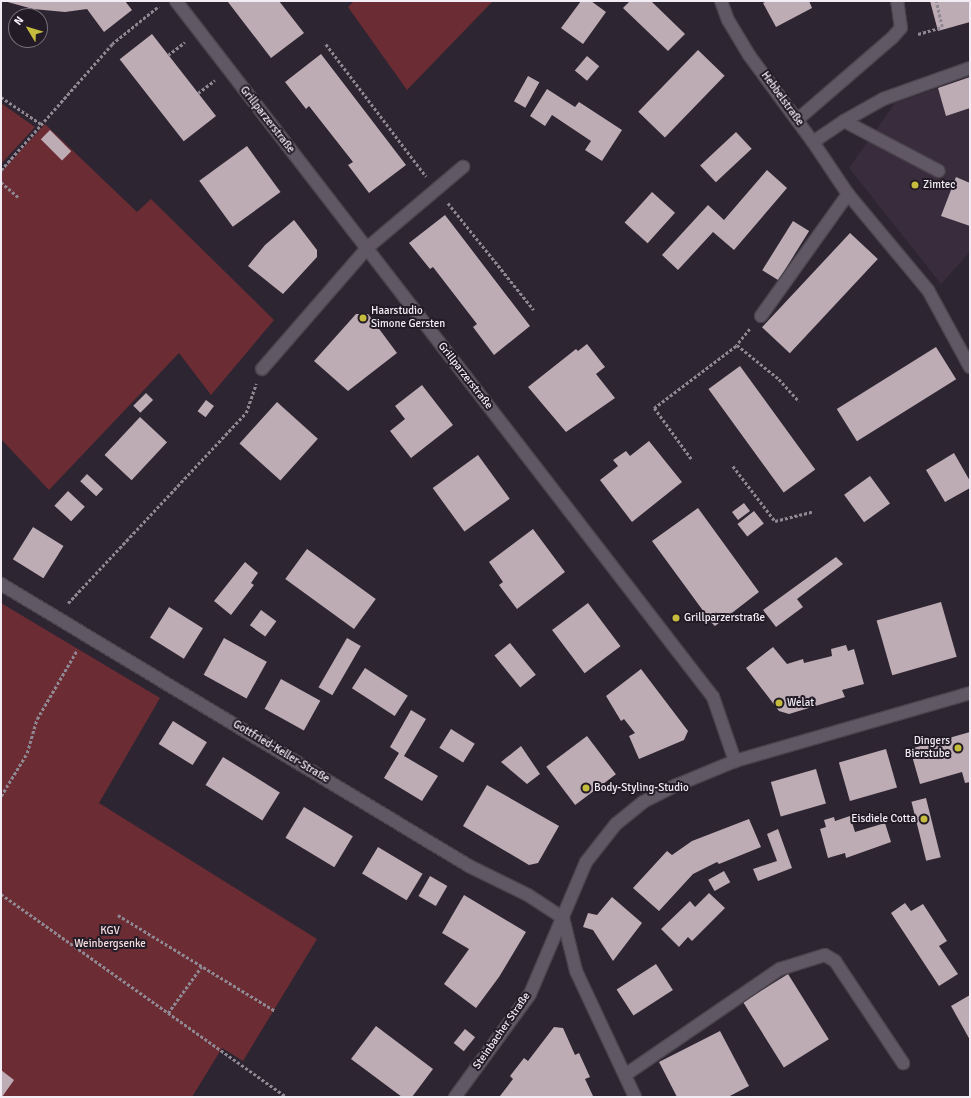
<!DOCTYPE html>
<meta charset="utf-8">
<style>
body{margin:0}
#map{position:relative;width:971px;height:1098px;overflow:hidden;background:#2d2531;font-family:Signika,sans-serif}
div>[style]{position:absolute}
.built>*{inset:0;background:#382c3d}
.green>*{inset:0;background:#6b2c33}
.building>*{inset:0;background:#beacb5;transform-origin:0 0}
.path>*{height:2.5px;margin-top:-1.25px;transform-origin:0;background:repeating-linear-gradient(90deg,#8f8892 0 3px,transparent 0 5px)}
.roads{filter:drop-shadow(1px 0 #4a444d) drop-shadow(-1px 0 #4a444d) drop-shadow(0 1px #4a444d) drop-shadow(0 -1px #4a444d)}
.lane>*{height:12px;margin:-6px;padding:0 6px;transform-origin:6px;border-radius:6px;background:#615866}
.street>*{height:12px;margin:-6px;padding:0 6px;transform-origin:6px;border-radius:6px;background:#615866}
.dots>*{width:11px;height:11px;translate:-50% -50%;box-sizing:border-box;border:2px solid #231c27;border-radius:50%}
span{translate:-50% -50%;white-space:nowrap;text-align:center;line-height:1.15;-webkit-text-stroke:4px #231c27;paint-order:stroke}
.street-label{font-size:11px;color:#f2edf4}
.poi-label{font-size:11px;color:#f2edf4}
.left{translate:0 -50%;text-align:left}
.right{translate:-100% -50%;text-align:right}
.park-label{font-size:11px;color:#f6ddde}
.frame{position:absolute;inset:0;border:2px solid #f2edf4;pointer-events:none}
.north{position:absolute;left:8px;top:8px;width:40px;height:40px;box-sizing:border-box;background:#231c27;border:1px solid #767079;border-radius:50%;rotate:308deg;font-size:11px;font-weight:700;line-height:16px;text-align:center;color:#f2edf4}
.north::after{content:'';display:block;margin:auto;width:14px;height:18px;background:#c5bc3d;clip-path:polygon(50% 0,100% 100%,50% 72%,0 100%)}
</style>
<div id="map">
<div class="built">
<div style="clip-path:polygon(970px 77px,970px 252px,941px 284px,849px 168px,895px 103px)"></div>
</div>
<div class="green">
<div style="clip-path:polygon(354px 1px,493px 1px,407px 90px,348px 7px)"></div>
<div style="clip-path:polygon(1px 103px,35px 127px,1px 164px)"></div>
<div style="clip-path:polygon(45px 124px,137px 212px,151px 199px,274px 320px,211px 395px,179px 353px,49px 490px,1px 439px,1px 172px)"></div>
<div style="clip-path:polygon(1px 603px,160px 698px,99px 803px,317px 939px,243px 1061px,222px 1048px,192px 1097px,1px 1097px)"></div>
</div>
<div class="building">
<div style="clip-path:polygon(4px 1px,125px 1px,132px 10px,104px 32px,87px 9px,65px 12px,33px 9px)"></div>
<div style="clip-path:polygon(230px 1px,279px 1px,304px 33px,271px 58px,228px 2px)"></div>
<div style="clip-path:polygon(581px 1px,591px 1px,606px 12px,583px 44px,561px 28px)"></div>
<div style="clip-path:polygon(630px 1px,651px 1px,685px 34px,668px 51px,623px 8px)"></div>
<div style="clip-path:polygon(767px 1px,809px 1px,812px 8px,776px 27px,763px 3px)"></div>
<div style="clip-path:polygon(930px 1px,970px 1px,970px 22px,938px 31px)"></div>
<div style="left:152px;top:34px;width:104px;height:41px;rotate:52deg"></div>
<div style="left:698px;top:50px;width:37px;height:86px;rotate:44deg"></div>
<div style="clip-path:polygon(321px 54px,406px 165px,369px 193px,348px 165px,353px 162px,309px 106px,306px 109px,285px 82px)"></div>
<div style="left:587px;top:56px;width:16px;height:19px;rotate:40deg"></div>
<div style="left:528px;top:76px;width:13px;height:29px;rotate:29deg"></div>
<div style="clip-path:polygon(970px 77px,970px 108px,946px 116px,938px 88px)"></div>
<div style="clip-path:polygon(547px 89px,575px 107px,579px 102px,622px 130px,602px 161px,585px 150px,591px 141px,552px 115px,545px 126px,530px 116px)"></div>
<div style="left:50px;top:130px;width:30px;height:13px;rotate:45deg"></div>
<div style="left:736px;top:132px;width:23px;height:49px;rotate:47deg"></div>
<div style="left:247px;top:146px;width:57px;height:59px;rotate:54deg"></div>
<div style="clip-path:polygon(767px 170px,787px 188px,734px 250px,713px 232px,678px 270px,662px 255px,708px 205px,724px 220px)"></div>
<div style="clip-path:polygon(956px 177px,970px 183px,970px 226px,941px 216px)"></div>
<div style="left:652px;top:192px;width:31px;height:41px;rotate:42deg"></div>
<div style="clip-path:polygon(445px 215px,530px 326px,494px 355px,473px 327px,477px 324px,433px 267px,430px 269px,409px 243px)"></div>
<div style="clip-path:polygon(294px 220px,317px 250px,317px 257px,283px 294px,248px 266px,265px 245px)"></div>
<div style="left:793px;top:221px;width:19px;height:58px;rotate:32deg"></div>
<div style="left:850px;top:233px;width:38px;height:129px;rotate:43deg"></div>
<div style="clip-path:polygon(356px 314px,368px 314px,397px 353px,348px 391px,314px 361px)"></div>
<div style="clip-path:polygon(587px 344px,605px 367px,596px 374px,615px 398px,566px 432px,528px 387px,576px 349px,578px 351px)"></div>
<div style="left:936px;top:347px;width:38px;height:117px;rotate:58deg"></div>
<div style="left:740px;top:366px;width:128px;height:39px;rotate:54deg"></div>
<div style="clip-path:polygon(422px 385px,453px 425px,411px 458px,390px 431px,405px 419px,395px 406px)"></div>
<div style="left:146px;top:393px;width:10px;height:18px;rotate:45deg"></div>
<div style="left:206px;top:400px;width:10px;height:14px;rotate:37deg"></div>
<div style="left:277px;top:402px;width:55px;height:56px;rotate:42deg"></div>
<div style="left:140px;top:417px;width:37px;height:52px;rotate:43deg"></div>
<div style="clip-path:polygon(649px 441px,682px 482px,632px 522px,600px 480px,618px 466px,613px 460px,626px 451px,630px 456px)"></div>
<div style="clip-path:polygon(954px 453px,970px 481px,970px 488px,945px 502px,926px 470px)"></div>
<div style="left:478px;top:455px;width:54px;height:56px;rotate:54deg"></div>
<div style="left:87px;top:474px;width:22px;height:10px;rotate:43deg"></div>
<div style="left:870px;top:476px;width:34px;height:32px;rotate:54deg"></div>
<div style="left:68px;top:491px;width:23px;height:20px;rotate:43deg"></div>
<div style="left:744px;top:503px;width:10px;height:15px;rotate:53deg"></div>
<div style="clip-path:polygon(698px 508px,759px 592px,715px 626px,702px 614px,704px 612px,652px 541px)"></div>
<div style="left:754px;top:511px;width:16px;height:21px;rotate:52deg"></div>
<div style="left:33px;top:527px;width:36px;height:38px;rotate:32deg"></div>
<div style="clip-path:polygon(533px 529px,565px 572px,517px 609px,499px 585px,503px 582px,489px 562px)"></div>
<div style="left:307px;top:549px;width:85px;height:37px;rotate:36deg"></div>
<div style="clip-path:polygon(836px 557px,843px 564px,797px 599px,803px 607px,776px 627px,763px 610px)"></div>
<div style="clip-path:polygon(245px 562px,258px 573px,251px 583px,254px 585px,231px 615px,214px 601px)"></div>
<div style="left:941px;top:602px;width:57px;height:67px;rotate:74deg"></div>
<div style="left:588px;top:603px;width:54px;height:45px;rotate:53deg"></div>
<div style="left:169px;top:607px;width:40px;height:36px;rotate:32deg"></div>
<div style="left:261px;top:610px;width:19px;height:19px;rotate:36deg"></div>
<div style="left:224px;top:638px;width:49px;height:42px;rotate:29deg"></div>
<div style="left:347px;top:638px;width:16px;height:57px;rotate:30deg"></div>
<div style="left:510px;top:643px;width:41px;height:20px;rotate:51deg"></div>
<div style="clip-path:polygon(846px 645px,848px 651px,854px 649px,864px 684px,842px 690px,845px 697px,789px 714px,779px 711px,746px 668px,773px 647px,787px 664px,803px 659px,804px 663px,832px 656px,831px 649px)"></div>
<div style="left:365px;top:668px;width:51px;height:24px;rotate:33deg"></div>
<div style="clip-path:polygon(641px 669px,688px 731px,684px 740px,639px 759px,629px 736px,635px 733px,624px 719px,621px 721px,606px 696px)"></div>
<div style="left:281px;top:679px;width:45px;height:34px;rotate:29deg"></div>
<div style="clip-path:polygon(411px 710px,426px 719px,404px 756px,438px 776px,422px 801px,384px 778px,399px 753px,390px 747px)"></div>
<div style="left:173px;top:721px;width:40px;height:27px;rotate:32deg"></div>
<div style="left:451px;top:729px;width:28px;height:22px;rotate:32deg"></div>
<div style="clip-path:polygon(970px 732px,970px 782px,965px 783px,962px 772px,920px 784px,910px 749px)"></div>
<div style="left:587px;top:736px;width:48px;height:51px;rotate:53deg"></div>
<div style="clip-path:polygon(521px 746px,540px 774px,527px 784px,501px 762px)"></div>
<div style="left:886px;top:749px;width:40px;height:49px;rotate:74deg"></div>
<div style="left:223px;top:757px;width:67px;height:33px;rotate:32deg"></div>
<div style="left:816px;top:769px;width:36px;height:47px;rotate:74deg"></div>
<div style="clip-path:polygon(487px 785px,559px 826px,538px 863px,529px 865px,463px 826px)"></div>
<div style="left:926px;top:798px;width:61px;height:15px;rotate:76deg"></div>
<div style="left:304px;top:807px;width:57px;height:36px;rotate:31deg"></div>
<div style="clip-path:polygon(850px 816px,855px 832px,885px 823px,891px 842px,846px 858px,845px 853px,828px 858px,820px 829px,826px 827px,824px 820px,834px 817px,835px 821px)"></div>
<div style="clip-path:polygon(749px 819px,761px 847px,719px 864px,717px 862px,693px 874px,659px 911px,633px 888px,667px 851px,672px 855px,692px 841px)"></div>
<div style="clip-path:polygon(778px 829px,792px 868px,758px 881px,753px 869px,777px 861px,767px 834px)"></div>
<div style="left:378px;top:847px;width:52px;height:31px;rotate:31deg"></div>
<div style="left:724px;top:871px;width:13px;height:18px;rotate:61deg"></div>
<div style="left:430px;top:876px;width:20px;height:23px;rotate:30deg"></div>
<div style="clip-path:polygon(709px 893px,725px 908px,692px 941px,688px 937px,679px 947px,661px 929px,690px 901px,695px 907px)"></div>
<div style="clip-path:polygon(464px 895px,526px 932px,499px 977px,476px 1008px,444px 984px,469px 949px,442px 933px)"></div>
<div style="clip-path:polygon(612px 897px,642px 923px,613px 961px,593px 930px,583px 927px,588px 913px,597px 915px)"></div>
<div style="clip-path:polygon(905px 903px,911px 911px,923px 904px,947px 941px,939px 946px,958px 974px,939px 986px,891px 913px)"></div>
<div style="left:656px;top:964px;width:31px;height:47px;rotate:57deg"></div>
<div style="left:788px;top:974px;width:77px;height:53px;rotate:58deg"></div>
<div style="clip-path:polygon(970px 995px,970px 1040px,951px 1006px)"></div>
<div style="clip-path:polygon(376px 1026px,433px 1069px,412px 1097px,402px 1097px,351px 1059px)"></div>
<div style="clip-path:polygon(554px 1027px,563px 1028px,575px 1055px,579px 1053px,590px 1077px,585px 1079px,593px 1096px,502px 1097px,500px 1096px,513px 1079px,510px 1076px,524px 1058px,528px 1061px)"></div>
<div style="left:465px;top:1029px;width:13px;height:18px;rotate:39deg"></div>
<div style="clip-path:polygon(720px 1031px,749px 1086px,728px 1097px,677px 1097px,659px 1062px)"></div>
<div style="clip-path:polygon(1px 1070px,14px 1080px,2px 1097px,1px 1097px)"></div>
</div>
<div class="path">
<div style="left:918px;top:34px;width:25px;rotate:-16deg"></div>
<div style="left:942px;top:27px;width:27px;rotate:-103deg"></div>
<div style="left:326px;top:44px;width:166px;rotate:52.9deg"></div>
<div style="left:168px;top:55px;width:21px;rotate:-37deg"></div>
<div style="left:198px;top:93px;width:21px;rotate:-37deg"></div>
<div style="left:1px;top:97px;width:48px;rotate:34deg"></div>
<div style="left:1px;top:170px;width:168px;rotate:-48.6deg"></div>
<div style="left:112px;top:44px;width:60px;rotate:-39deg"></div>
<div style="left:1px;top:182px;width:23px;rotate:41deg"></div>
<div style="left:448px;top:203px;width:137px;rotate:51.2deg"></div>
<div style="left:750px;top:329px;width:21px;rotate:129deg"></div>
<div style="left:737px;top:345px;width:54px;rotate:39deg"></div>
<div style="left:779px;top:379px;width:30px;rotate:48deg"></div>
<div style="left:691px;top:459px;width:63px;rotate:-126deg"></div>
<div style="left:654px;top:408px;width:104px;rotate:-37.2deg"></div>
<div style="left:733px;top:466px;width:69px;rotate:52.6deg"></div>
<div style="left:775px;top:521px;width:38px;rotate:-14deg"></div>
<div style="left:68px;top:603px;width:260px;rotate:-46.9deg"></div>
<div style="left:246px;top:413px;width:31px;rotate:-71deg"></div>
<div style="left:1px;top:796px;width:50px;rotate:-58.8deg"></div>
<div style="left:27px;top:753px;width:35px;rotate:-74deg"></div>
<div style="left:37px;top:719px;width:80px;rotate:-59.9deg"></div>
<div style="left:1px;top:894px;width:351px;rotate:35.4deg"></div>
<div style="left:118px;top:915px;width:184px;rotate:31.4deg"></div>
<div style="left:168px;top:1013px;width:57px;rotate:-54.3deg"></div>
</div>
<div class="roads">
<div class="lane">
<div style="left:797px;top:120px;width:125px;rotate:-40.8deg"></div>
<div style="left:892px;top:38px;width:13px;rotate:-48deg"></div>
<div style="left:901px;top:28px;width:27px;rotate:-98deg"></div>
<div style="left:844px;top:121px;width:107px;rotate:27.8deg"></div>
<div style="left:813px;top:142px;width:37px;rotate:-34deg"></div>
<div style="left:844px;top:121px;width:45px;rotate:-29.4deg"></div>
<div style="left:883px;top:99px;width:92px;rotate:-19.6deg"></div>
<div style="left:262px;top:369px;width:160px;rotate:-49deg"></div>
<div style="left:367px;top:248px;width:126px;rotate:-40.2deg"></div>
<div style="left:625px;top:1075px;width:188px;rotate:-34.4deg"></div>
<div style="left:780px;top:969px;width:47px;rotate:-17.3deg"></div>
<div style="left:825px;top:955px;width:12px;rotate:31deg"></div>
<div style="left:835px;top:961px;width:123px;rotate:56.3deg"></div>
</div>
<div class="street">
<div style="left:176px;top:1px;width:879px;rotate:52.35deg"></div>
<div style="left:713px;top:697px;width:68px;rotate:71deg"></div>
<div style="left:721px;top:1px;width:20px;rotate:70deg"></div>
<div style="left:728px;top:20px;width:41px;rotate:59deg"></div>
<div style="left:749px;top:55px;width:108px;rotate:53.7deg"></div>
<div style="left:813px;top:142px;width:63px;rotate:56.1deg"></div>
<div style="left:848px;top:194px;width:125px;rotate:50.2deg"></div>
<div style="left:928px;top:290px;width:88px;rotate:61.4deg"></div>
<div style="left:761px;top:316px;width:150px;rotate:-54.5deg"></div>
<div style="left:1px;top:584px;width:546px;rotate:31.07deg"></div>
<div style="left:469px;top:866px;width:66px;rotate:26.2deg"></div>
<div style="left:528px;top:895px;width:42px;rotate:33.3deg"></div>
<div style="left:563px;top:918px;width:55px;rotate:76.2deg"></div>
<div style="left:576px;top:971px;width:139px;rotate:64.9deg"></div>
<div style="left:455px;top:1097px;width:127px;rotate:-53.9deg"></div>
<div style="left:530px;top:994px;width:143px;rotate:-67deg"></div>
<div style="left:586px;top:862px;width:48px;rotate:-51.7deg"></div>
<div style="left:616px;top:824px;width:35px;rotate:-39deg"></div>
<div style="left:643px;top:802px;width:38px;rotate:-27deg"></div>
<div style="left:677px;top:785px;width:63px;rotate:-22.5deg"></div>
<div style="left:735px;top:761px;width:245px;rotate:-16.1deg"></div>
</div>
</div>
<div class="dots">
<div style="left:915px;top:185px;background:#c5bc3d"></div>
<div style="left:363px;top:318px;background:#c5bc3d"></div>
<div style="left:676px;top:618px;background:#c5bc3d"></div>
<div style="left:779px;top:703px;background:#c5bc3d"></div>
<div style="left:958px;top:748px;background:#c5bc3d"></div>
<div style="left:586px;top:788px;background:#c5bc3d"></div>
<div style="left:924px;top:819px;background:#c5bc3d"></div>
</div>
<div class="street-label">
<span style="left:782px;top:99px;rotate:54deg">Hebbelstraße</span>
<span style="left:267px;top:120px;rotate:52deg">Grillparzerstraße</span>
<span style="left:465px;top:376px;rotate:52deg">Grillparzerstraße</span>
<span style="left:281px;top:752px;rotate:31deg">Gottfried-Keller-Straße</span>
<span style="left:502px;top:1031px;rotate:-55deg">Steinbacher Straße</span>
</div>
<div class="poi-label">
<span class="left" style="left:923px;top:185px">Zimtec</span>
<span class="left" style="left:371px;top:318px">Haarstudio<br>Simone Gersten</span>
<span class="left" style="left:684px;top:618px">Grillparzerstraße</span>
<span class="left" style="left:787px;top:703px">Welat</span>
<span class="right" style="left:950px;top:748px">Dingers<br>Bierstube</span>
<span class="left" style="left:594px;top:788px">Body-Styling-Studio</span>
<span class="right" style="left:916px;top:819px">Eisdiele Cotta</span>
</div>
<div class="park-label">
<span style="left:110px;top:938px">KGV<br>Weinbergsenke</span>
</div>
<div class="frame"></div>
<div class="north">N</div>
</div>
